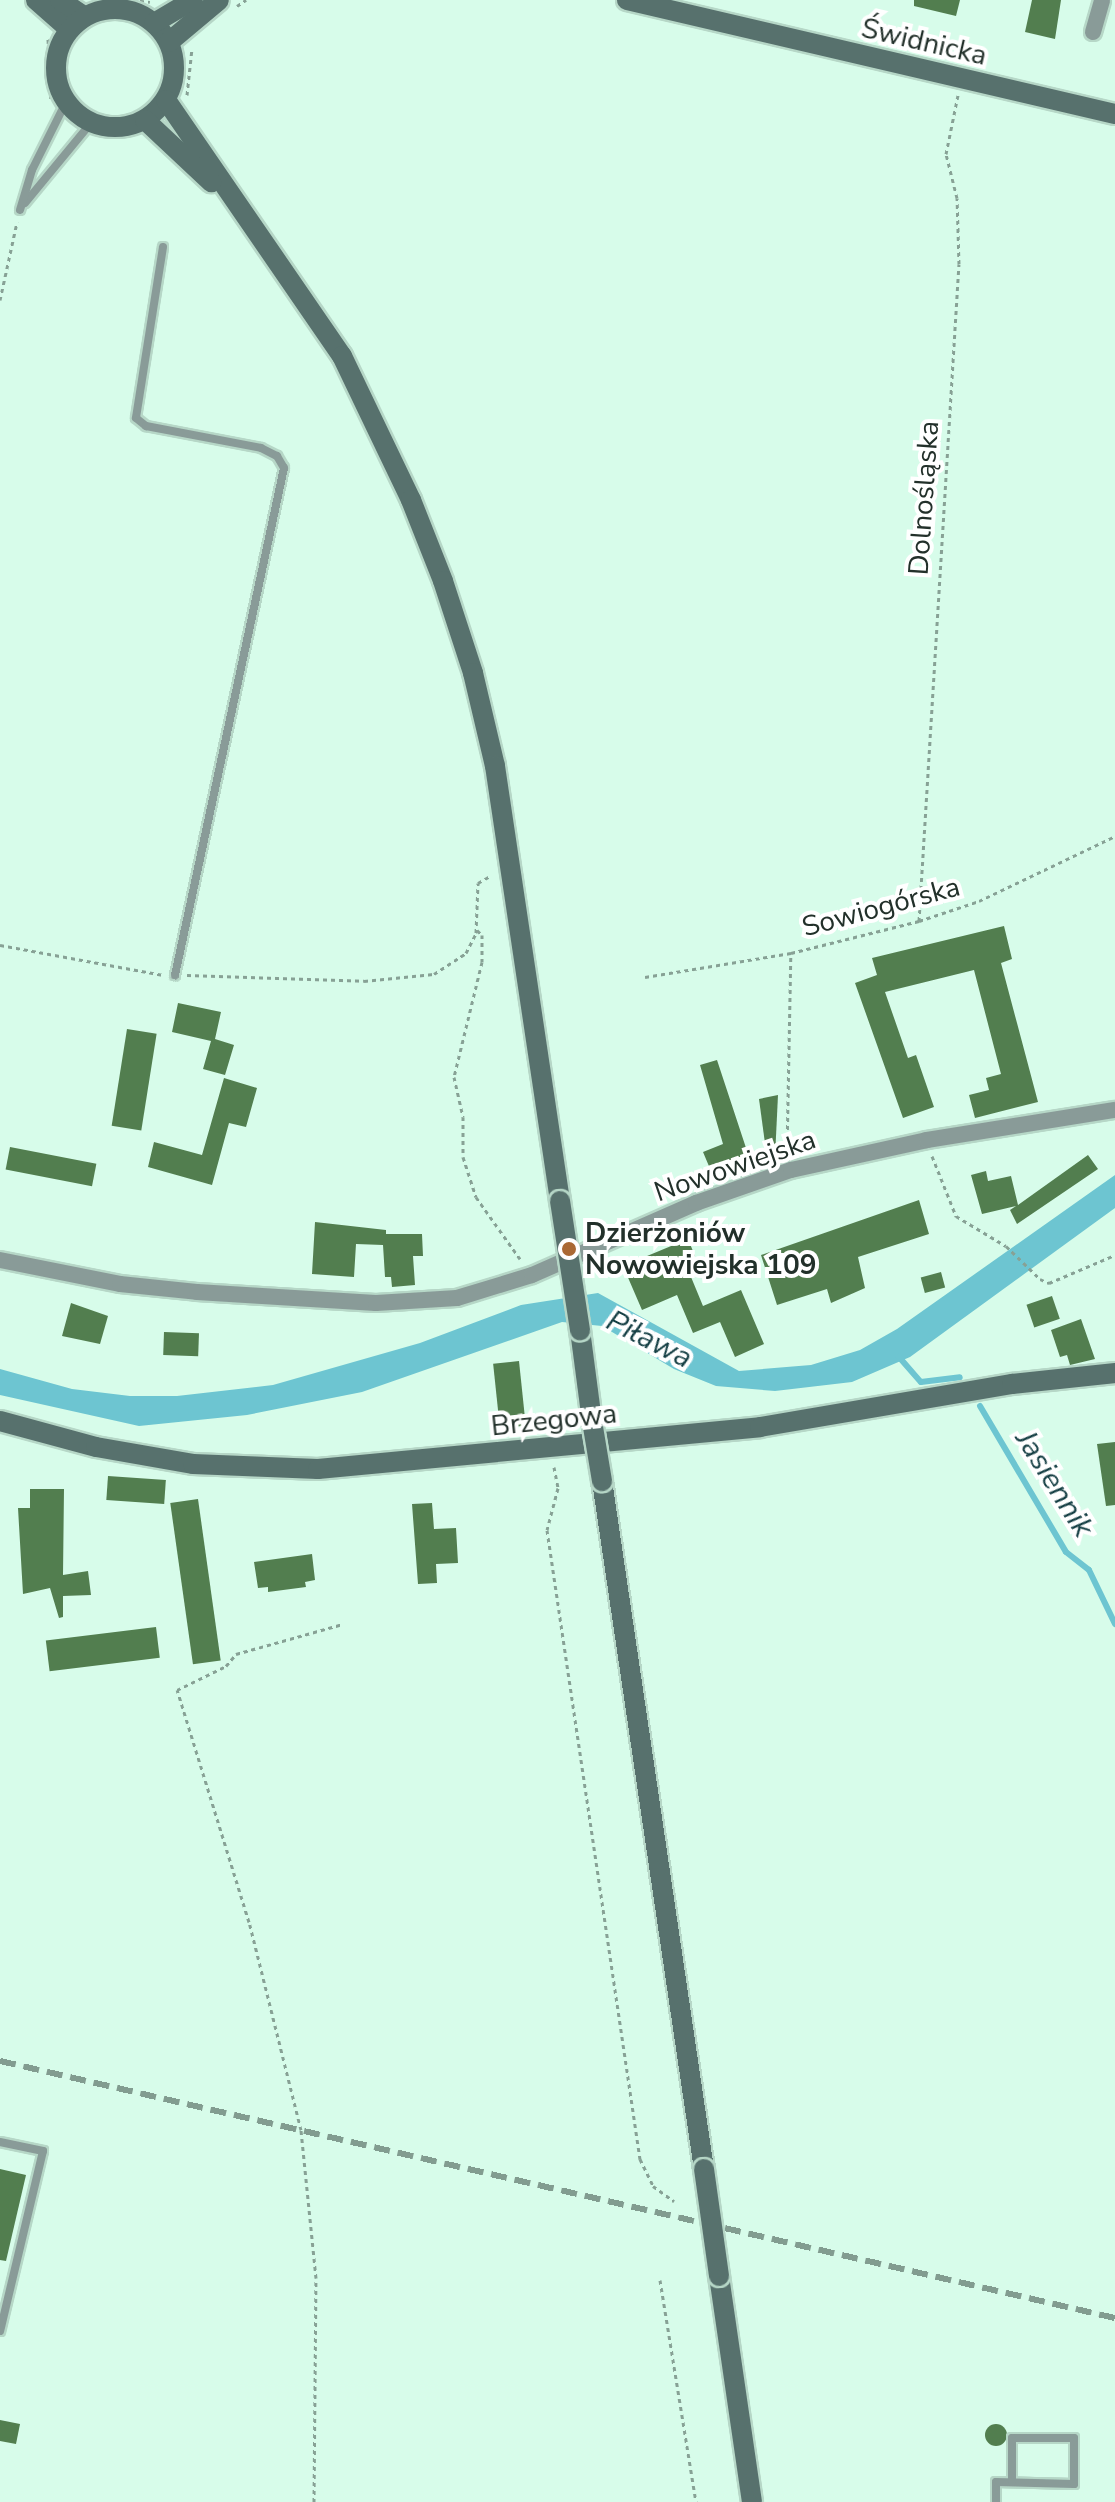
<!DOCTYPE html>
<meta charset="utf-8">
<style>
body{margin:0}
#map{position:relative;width:1115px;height:2502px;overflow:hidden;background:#d7fcea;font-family:"Nunito Sans",sans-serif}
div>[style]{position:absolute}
.water>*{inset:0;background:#6dc5d1}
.stream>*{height:6px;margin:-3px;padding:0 3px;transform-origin:3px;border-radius:3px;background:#6dc5d1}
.building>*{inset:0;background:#527e4f;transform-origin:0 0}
.round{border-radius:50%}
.path>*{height:3px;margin-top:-1.5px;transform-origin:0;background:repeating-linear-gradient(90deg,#87a195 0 4px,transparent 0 8px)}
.roads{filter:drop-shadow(2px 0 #b6d7c7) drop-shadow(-2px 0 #b6d7c7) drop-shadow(0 2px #b6d7c7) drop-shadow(0 -2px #b6d7c7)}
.lane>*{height:8px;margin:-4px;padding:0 4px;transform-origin:4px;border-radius:4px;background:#899b98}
.street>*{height:16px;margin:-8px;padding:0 8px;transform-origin:8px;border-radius:8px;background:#899b98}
.secondary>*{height:20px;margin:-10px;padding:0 10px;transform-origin:10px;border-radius:10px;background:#57716d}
.secondary>.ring{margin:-10px;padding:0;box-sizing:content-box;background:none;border:20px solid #57716d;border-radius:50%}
.rail>*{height:6px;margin-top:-3px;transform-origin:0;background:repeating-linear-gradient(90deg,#829c90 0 16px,transparent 0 24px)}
.bridges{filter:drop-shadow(2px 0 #b6d7c7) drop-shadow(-2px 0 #b6d7c7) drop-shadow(0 2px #b6d7c7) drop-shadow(0 -2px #b6d7c7)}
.secondary-bridge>*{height:20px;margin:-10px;padding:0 10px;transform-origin:10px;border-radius:10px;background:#57716d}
.dots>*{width:22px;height:22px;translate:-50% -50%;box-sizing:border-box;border:4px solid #fff;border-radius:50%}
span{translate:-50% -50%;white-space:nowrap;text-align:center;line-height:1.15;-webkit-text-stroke:8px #fff;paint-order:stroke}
.street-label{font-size:28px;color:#22302a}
.poi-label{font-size:28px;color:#22302a;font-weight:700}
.left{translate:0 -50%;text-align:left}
.water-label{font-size:30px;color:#153f44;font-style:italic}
</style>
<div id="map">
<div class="water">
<div style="clip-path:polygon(1115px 1175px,1115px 1208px,910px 1357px,852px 1382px,775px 1391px,716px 1386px,674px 1369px,602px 1326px,562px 1322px,362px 1392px,247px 1415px,139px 1426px,0 1395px,0 1369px,72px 1389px,130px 1396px,177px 1396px,273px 1385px,420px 1343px,521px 1305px,598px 1293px,739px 1371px,811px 1365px,860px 1350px,897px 1329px)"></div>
</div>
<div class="stream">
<div style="left:899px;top:1357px;width:33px;rotate:49deg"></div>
<div style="left:921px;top:1382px;width:39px;rotate:-7deg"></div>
<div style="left:980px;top:1406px;width:169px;rotate:59.5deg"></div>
<div style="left:1066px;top:1552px;width:29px;rotate:38deg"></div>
<div style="left:1089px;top:1570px;width:60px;rotate:64.3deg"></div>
</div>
<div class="building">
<div style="clip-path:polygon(914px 0,960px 0,956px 16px,914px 6px)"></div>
<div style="clip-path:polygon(1032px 0,1061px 0,1055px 39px,1025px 32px)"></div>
<div style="clip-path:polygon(1004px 926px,1012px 959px,1001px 963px,1038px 1102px,975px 1118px,969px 1095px,989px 1090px,986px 1078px,1001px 1074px,974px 970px,885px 992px,908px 1058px,916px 1055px,934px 1107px,903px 1118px,855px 983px,877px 975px,872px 958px)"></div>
<div style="clip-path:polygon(178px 1003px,221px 1012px,215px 1039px,234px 1045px,225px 1075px,203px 1069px,211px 1041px,172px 1032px)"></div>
<div style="left:127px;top:1029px;width:30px;height:98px;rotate:9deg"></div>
<div style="clip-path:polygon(717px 1060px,749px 1157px,711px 1171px,703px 1152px,723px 1144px,700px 1065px)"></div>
<div style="clip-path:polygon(224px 1078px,257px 1088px,246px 1127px,229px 1123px,212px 1185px,148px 1167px,154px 1142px,202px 1155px)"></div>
<div style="clip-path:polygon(778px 1095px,775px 1157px,767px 1158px,759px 1099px)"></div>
<div style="left:10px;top:1147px;width:88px;height:23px;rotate:11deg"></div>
<div style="clip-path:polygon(1088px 1155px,1098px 1169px,1017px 1224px,1010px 1210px,1016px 1206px,982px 1214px,971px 1175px,986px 1171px,988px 1181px,1011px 1176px,1018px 1205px)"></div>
<div style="clip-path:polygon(919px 1200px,929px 1234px,858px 1257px,865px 1288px,831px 1303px,827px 1289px,777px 1305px,761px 1255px)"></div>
<div style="clip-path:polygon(315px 1222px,386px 1230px,386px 1234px,422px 1234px,423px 1256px,413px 1256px,415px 1285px,392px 1287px,391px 1277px,385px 1277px,383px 1245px,356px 1244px,354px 1277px,312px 1274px)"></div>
<div style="clip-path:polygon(688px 1239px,695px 1256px,684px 1260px,703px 1306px,741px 1290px,764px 1344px,735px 1357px,720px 1322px,693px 1333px,677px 1295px,642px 1310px,623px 1266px)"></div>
<div style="left:941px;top:1272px;width:16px;height:21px;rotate:75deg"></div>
<div style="left:1052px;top:1296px;width:24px;height:27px;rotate:71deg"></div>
<div style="clip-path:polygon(71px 1303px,108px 1316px,100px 1344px,62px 1336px)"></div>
<div style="clip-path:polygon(1081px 1319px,1095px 1359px,1070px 1365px,1067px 1355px,1060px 1357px,1051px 1330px)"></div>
<div style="left:164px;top:1332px;width:35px;height:23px;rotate:2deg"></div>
<div style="left:519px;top:1361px;width:65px;height:26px;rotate:84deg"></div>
<div style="clip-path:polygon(1115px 1442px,1115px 1505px,1106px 1506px,1097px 1444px)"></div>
<div style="left:108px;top:1476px;width:58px;height:24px;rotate:4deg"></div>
<div style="clip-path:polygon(30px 1489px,64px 1489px,63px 1575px,88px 1571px,91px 1595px,63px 1596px,63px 1617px,59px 1618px,50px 1588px,23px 1594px,18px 1508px,30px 1508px)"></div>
<div style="left:198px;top:1499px;width:163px;height:28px;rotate:82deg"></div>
<div style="clip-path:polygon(432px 1503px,434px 1529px,456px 1528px,458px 1563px,436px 1564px,437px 1583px,418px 1584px,412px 1504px)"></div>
<div style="clip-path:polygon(312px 1554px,315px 1580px,305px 1582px,306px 1587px,268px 1592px,268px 1587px,258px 1588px,254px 1562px)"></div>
<div style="left:156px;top:1627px;width:31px;height:111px;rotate:83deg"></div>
<div style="clip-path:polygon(0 2169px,26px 2175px,6px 2261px,0 2260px)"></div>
<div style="clip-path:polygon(0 2420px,20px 2424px,16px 2444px,0 2441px)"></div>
<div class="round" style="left:985px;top:2424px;width:22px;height:22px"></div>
</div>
<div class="path">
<div style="left:132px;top:0;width:18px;rotate:6deg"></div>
<div style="left:237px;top:6px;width:11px;rotate:-34deg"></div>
<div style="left:48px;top:39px;width:63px;rotate:87.3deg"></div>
<div style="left:187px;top:95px;width:47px;rotate:-83.9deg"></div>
<div style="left:0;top:300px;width:80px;rotate:-77.7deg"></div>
<div style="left:919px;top:921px;width:658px;rotate:-86.52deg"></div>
<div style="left:959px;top:264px;width:66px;rotate:-91.7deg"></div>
<div style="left:957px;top:198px;width:45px;rotate:-104deg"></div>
<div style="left:946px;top:154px;width:60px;rotate:-78.5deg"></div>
<div style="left:477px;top:930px;width:7px;rotate:45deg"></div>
<div style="left:482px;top:935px;width:27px;rotate:90deg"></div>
<div style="left:482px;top:962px;width:118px;rotate:103.7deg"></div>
<div style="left:454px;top:1077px;width:41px;rotate:77.3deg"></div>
<div style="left:463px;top:1117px;width:40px;rotate:90deg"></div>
<div style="left:463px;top:1157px;width:42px;rotate:72deg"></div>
<div style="left:476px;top:1197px;width:76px;rotate:54.6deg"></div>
<div style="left:0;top:945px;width:166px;rotate:10.4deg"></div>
<div style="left:187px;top:975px;width:177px;rotate:1.9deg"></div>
<div style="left:364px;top:981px;width:70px;rotate:-5.7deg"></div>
<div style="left:434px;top:974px;width:38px;rotate:-33deg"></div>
<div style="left:466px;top:953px;width:22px;rotate:-63deg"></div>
<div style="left:476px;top:933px;width:50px;rotate:-87.7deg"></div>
<div style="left:478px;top:883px;width:14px;rotate:-30deg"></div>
<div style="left:645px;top:977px;width:148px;rotate:-9.3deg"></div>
<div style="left:791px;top:953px;width:132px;rotate:-14deg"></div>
<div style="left:919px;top:921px;width:63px;rotate:-18.4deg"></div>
<div style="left:979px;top:901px;width:151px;rotate:-25.5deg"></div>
<div style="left:787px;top:1153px;width:200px;rotate:-88.9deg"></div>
<div style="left:932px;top:1156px;width:65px;rotate:68.2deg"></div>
<div style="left:956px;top:1216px;width:58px;rotate:31deg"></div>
<div style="left:1006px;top:1246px;width:47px;rotate:44.1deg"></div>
<div style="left:1040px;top:1279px;width:10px;rotate:24deg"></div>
<div style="left:1049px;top:1283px;width:72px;rotate:-23deg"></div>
<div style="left:554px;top:1467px;width:21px;rotate:79deg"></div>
<div style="left:558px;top:1488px;width:43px;rotate:104.7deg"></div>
<div style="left:547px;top:1530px;width:636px;rotate:81.59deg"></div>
<div style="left:640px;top:2159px;width:30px;rotate:64deg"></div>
<div style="left:653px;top:2186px;width:26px;rotate:36deg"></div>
<div style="left:660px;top:2280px;width:225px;rotate:80.8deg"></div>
<div style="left:314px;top:2502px;width:224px;rotate:-89.5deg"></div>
<div style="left:316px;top:2278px;width:149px;rotate:-95.8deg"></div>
<div style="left:301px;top:2130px;width:214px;rotate:-104deg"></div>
<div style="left:249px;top:1922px;width:243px;rotate:-107.2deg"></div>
<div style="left:177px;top:1690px;width:55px;rotate:-26.1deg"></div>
<div style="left:226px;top:1666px;width:16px;rotate:-50deg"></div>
<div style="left:236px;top:1654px;width:111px;rotate:-15.7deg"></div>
</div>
<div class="roads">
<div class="lane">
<div style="left:25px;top:203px;width:104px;rotate:-50.5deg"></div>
<div style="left:20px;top:210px;width:42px;rotate:-73.3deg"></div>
<div style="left:32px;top:170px;width:76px;rotate:-63.4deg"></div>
<div style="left:163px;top:247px;width:173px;rotate:99deg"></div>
<div style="left:136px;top:418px;width:13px;rotate:39deg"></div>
<div style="left:146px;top:426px;width:117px;rotate:10.8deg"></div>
<div style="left:261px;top:448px;width:18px;rotate:27deg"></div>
<div style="left:277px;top:456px;width:14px;rotate:60deg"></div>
<div style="left:284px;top:468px;width:519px;rotate:102.13deg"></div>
<div style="left:0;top:2142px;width:44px;rotate:11.8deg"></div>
<div style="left:43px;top:2151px;width:185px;rotate:103.4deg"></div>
<div style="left:996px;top:2502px;width:20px;rotate:-90deg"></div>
<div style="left:996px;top:2482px;width:78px;rotate:1.5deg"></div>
<div style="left:1074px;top:2484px;width:46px;rotate:-90deg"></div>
<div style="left:1074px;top:2438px;width:62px;rotate:180deg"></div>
<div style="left:1012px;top:2438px;width:44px;rotate:90deg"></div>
</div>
<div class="street">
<div style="left:1093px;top:32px;width:33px;rotate:-74deg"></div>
<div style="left:0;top:1260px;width:122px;rotate:11.3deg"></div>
<div style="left:120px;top:1284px;width:77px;rotate:5.9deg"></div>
<div style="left:197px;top:1292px;width:179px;rotate:3.5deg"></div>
<div style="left:376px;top:1303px;width:81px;rotate:-3.5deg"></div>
<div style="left:457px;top:1298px;width:78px;rotate:-17deg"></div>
<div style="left:532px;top:1275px;width:179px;rotate:-23.7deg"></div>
<div style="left:696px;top:1203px;width:101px;rotate:-19.2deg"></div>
<div style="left:791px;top:1170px;width:139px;rotate:-12.4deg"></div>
<div style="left:927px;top:1140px;width:190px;rotate:-9.1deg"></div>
</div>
<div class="secondary">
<div style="left:36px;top:0;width:45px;rotate:41.4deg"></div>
<div style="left:60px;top:0;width:30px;rotate:34deg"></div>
<div style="left:627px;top:0;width:501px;rotate:13.15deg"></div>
<div class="ring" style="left:56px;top:9px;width:98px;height:98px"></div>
<div style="left:154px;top:23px;width:45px;rotate:-30.5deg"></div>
<div style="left:169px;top:42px;width:65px;rotate:-40deg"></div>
<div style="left:166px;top:100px;width:311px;rotate:55.5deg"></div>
<div style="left:342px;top:356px;width:160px;rotate:64.4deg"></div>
<div style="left:411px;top:500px;width:87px;rotate:68.4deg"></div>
<div style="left:443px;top:581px;width:97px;rotate:71.9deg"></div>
<div style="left:473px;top:673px;width:96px;rotate:76.7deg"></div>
<div style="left:495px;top:766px;width:440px;rotate:81.5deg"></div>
<div style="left:145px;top:120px;width:91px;rotate:43.2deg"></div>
<div style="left:580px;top:1330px;width:92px;rotate:82.5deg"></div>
<div style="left:0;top:1421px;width:99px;rotate:15.2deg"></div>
<div style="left:96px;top:1447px;width:98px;rotate:9.9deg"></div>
<div style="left:193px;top:1464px;width:125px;rotate:2.3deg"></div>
<div style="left:318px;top:1469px;width:444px;rotate:-5.4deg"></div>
<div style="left:760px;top:1427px;width:256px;rotate:-9.7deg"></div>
<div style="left:1012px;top:1384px;width:104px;rotate:-6.1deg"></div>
<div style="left:602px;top:1481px;width:696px;rotate:81.57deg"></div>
<div style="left:719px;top:2276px;width:228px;rotate:81.7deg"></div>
</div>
</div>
<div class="rail">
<div style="left:0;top:2061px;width:1144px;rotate:12.98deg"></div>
</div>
<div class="bridges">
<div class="secondary-bridge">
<div style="left:560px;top:1201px;width:131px;rotate:81.2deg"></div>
<div style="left:592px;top:1421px;width:61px;rotate:80.5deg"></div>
<div style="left:704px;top:2169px;width:108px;rotate:82deg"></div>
</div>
</div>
<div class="dots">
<div style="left:569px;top:1249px;background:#aa6934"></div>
</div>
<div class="street-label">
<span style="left:924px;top:42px;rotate:13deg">Świdnicka</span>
<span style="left:924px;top:498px;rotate:-86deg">Dolnośląska</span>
<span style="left:881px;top:907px;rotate:-15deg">Sowiogórska</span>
<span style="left:735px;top:1166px;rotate:-19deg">Nowowiejska</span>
<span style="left:554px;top:1420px;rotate:-6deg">Brzegowa</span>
</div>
<div class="poi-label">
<span class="left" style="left:585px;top:1249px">Dzierżoniów<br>Nowowiejska 109</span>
</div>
<div class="water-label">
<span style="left:649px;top:1340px;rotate:27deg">Piława</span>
<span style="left:1054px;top:1484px;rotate:58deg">Jasiennik</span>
</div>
</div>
